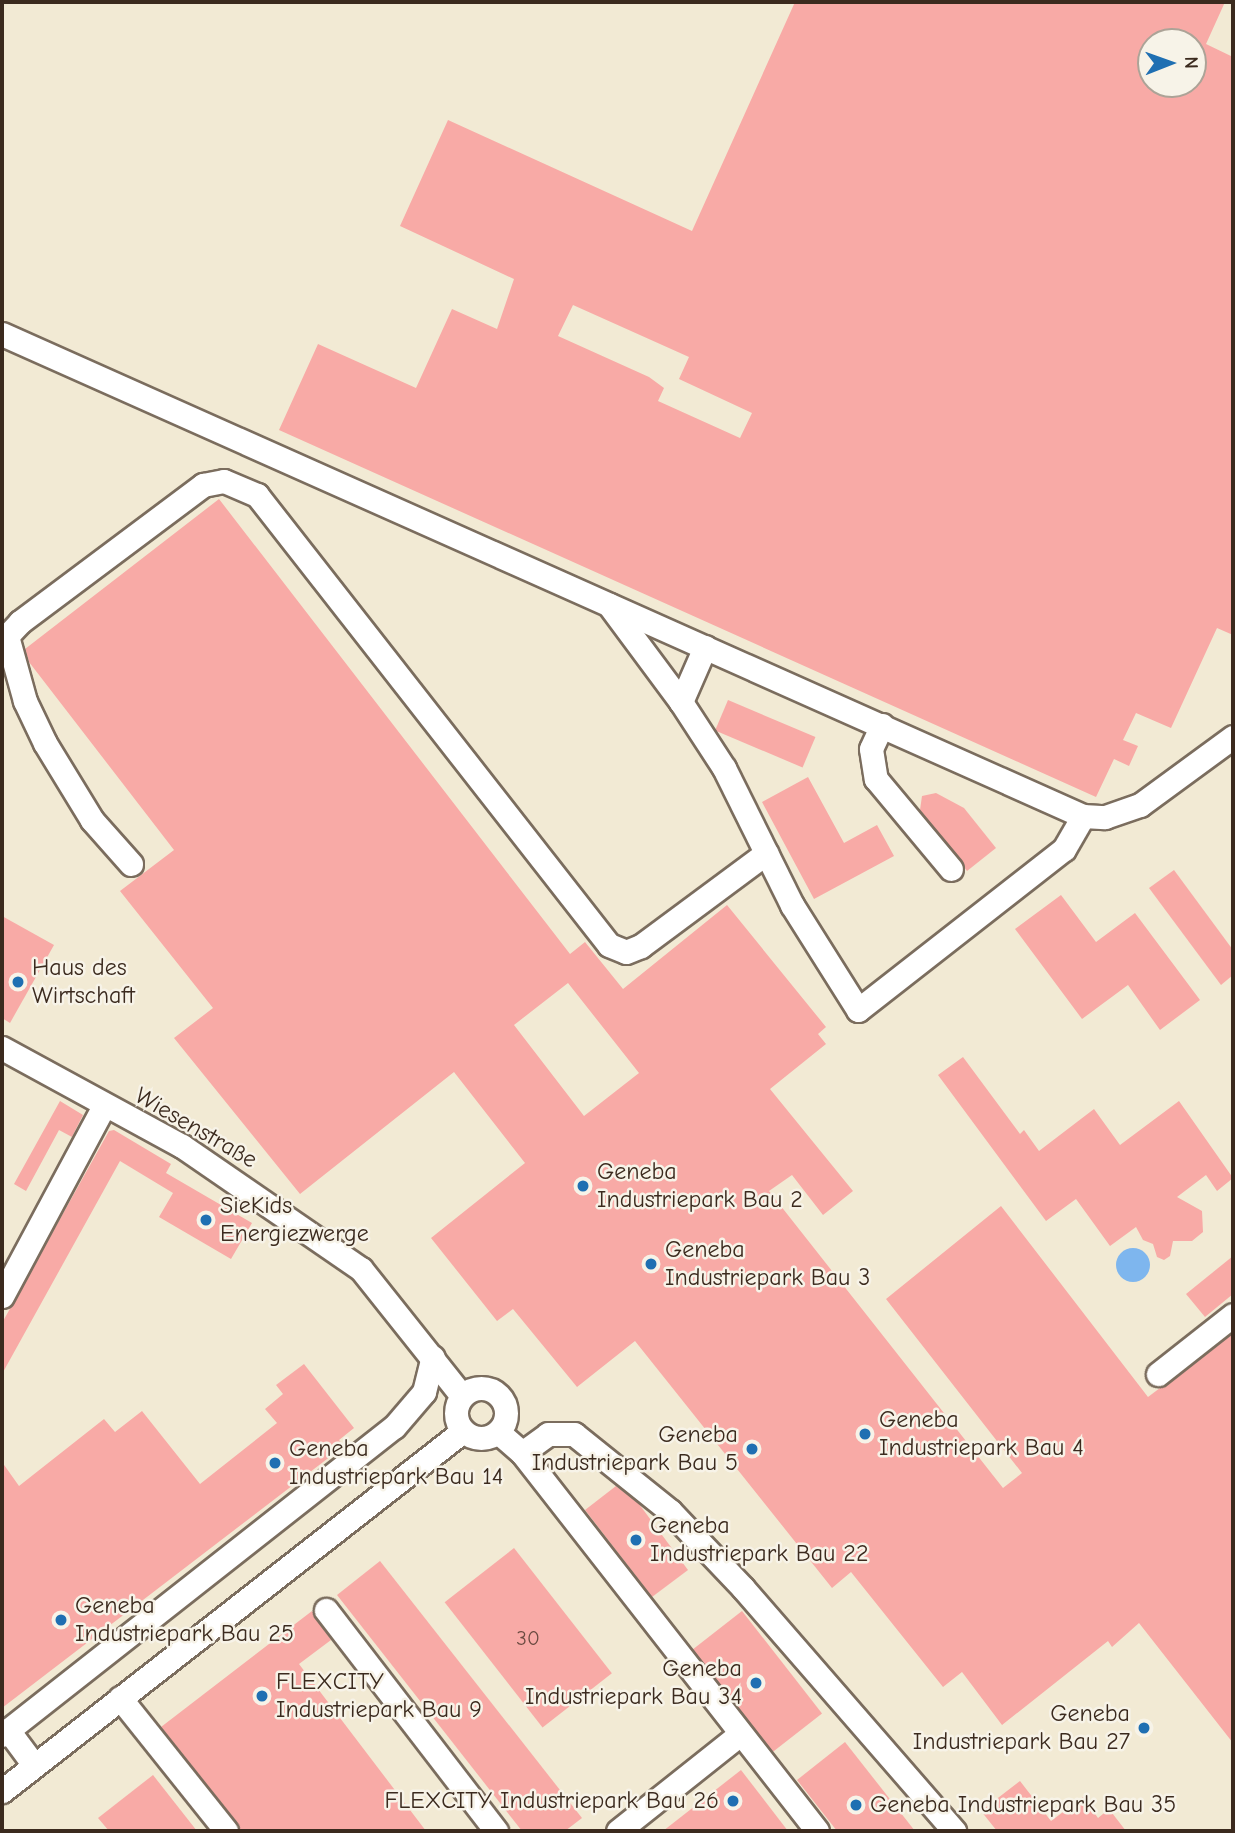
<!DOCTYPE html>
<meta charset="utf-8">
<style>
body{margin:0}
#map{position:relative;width:1235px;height:1833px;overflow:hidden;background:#f2ead4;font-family:"Comic Neue",sans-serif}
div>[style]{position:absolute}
.water>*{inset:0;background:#7eb6ee}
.round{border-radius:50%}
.building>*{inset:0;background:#f8aaa6;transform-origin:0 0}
.roads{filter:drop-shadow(2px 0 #7b6d5e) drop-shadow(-2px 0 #7b6d5e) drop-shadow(0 2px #7b6d5e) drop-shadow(0 -2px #7b6d5e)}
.minor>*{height:23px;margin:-11.5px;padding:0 11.5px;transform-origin:11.5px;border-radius:11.5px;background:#fff}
.minor>.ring{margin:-11.5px;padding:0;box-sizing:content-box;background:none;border:23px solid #fff;border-radius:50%}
.dots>*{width:19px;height:19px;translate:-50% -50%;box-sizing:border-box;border:4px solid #f7f3e8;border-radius:50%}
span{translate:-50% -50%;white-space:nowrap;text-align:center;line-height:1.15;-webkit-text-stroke:5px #f7f3e8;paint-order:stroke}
.number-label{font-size:21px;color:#6a4a40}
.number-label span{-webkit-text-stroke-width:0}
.poi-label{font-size:24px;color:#3b2a1e}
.left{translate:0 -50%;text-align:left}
.right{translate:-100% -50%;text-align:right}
.street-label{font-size:24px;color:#3b2a1e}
.frame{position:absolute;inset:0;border:4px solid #3b2a1e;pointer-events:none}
.north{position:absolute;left:1137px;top:28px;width:70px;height:70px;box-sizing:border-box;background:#f7f3e8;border:2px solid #aca397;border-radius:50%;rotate:89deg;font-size:19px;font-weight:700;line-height:28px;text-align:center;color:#3b2a1e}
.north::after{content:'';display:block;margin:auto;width:24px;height:32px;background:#1f6fb2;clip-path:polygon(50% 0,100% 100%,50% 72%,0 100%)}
</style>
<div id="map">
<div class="water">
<div class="round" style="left:1116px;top:1248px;width:34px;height:34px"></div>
</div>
<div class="building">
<div style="clip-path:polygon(evenodd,795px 2px,1225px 2px,1206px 44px,1233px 57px,1233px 635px,1217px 628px,1171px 728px,1136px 713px,1123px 740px,1138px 746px,1129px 766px,1114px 759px,1096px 797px,279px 430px,318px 344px,416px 388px,452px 309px,497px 329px,514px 279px,400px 226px,448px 120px,692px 231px,795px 2px,1151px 42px,1193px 42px,1193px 84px,1151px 84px,1151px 42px,795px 2px,573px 305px,689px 357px,679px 379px,752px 413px,740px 438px,658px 401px,664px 388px,649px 377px,558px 336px,573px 305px)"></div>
<div style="clip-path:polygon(evenodd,219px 499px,570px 954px,585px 942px,623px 989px,727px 905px,826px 1027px,818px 1034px,826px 1044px,770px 1089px,853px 1191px,823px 1215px,792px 1175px,769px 1191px,1003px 1488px,1022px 1473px,886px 1299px,1001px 1206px,1148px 1397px,1233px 1333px,1233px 1743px,1139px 1623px,1112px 1647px,1108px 1641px,1002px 1725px,962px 1672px,943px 1687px,851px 1572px,832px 1588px,635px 1341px,577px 1387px,513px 1309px,497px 1321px,431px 1238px,525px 1163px,454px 1072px,300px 1194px,174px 1038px,213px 1008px,120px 891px,174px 850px,29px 662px,25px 649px,219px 499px,568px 983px,639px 1073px,584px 1116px,514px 1025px,568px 983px)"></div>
<div style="left:728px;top:700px;width:95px;height:33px;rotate:23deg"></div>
<div style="clip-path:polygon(808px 777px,844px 843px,877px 825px,894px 856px,814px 899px,762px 802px)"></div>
<div style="clip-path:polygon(936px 793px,964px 808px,996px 848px,967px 871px,920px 810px,922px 796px)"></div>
<div style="clip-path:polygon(1174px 870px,1233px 950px,1233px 975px,1221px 985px,1149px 888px)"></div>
<div style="clip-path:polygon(1061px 895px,1096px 942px,1135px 913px,1200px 1000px,1160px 1030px,1128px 985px,1082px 1019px,1015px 929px)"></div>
<div style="clip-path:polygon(2px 916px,54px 945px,10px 1023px,2px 1018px)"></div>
<div style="clip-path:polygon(963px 1057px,1020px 1134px,1024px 1130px,1039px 1151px,1094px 1109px,1120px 1145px,1179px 1101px,1233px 1178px,1217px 1191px,1206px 1175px,1177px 1197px,1202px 1211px,1203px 1232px,1192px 1241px,1173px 1241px,1170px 1256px,1164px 1260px,1157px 1257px,1153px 1244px,1143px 1240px,1136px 1227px,1110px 1246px,1076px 1199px,1046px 1221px,938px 1075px)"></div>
<div style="clip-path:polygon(60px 1101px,83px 1115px,72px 1137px,59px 1130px,26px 1191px,14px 1184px)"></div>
<div style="clip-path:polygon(114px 1130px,171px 1164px,166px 1173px,252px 1223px,231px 1259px,159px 1217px,173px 1193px,120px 1161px,2px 1374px,2px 1323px,109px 1131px)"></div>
<div style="clip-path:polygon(1233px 1256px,1233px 1294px,1205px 1317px,1186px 1294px)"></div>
<div style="clip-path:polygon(304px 1364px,354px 1428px,339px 1440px,344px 1446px,2px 1708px,2px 1462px,19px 1486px,104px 1419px,115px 1432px,142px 1411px,200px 1484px,277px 1423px,265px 1409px,283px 1394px,276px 1385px)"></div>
<div style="clip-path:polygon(616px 1486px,639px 1504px,688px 1570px,652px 1597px,585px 1510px)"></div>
<div style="left:514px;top:1548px;width:159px;height:88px;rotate:52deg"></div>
<div style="clip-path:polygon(380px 1561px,582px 1818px,565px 1831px,522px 1831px,337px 1595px)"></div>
<div style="clip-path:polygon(312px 1611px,331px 1640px,299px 1664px,426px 1831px,240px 1831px,161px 1727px)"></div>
<div style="left:742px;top:1611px;width:130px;height:63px;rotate:52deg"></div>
<div style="clip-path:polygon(845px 1742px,915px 1831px,837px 1831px,797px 1780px)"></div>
<div style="clip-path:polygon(741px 1770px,788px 1831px,663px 1831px)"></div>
<div style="clip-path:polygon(153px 1775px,197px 1831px,109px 1831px,98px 1818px)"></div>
<div style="clip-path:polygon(1020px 1781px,1051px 1821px,1083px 1797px,1098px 1818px,1109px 1809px,1126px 1831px,997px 1831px,981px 1811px)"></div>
</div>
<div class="roads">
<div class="minor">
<div style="left:2px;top:334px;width:1184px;rotate:24.03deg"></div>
<div style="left:1083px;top:816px;width:22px;rotate:3deg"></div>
<div style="left:1105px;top:817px;width:37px;rotate:-19deg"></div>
<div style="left:1140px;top:805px;width:115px;rotate:-36.2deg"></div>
<div style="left:609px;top:605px;width:121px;rotate:53.4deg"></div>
<div style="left:681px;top:702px;width:79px;rotate:56.9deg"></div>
<div style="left:724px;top:768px;width:153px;rotate:63.6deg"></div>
<div style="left:792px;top:905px;width:124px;rotate:57.8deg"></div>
<div style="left:858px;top:1010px;width:261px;rotate:-38deg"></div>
<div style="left:1064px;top:849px;width:38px;rotate:-60deg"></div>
<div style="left:681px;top:702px;width:60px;rotate:-66.4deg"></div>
<div style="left:882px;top:725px;width:26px;rotate:115deg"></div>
<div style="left:871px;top:749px;width:30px;rotate:81deg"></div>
<div style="left:876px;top:779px;width:117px;rotate:50.2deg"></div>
<div style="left:131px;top:864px;width:59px;rotate:-131.6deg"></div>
<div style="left:92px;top:820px;width:90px;rotate:-121.4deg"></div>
<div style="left:45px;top:743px;width:47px;rotate:-115.5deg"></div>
<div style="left:25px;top:701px;width:67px;rotate:-105.5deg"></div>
<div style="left:7px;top:636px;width:19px;rotate:-47deg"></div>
<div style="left:20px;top:622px;width:229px;rotate:-36.8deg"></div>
<div style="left:203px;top:485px;width:21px;rotate:-11deg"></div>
<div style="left:224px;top:481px;width:36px;rotate:23deg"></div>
<div style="left:257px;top:495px;width:571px;rotate:51.97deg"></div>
<div style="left:609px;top:945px;width:18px;rotate:22deg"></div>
<div style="left:626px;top:952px;width:16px;rotate:-22deg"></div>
<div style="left:641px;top:946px;width:156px;rotate:-36.6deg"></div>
<div style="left:2px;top:1048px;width:205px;rotate:28.6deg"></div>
<div style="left:182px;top:1146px;width:217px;rotate:34.5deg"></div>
<div style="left:361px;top:1269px;width:162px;rotate:51.5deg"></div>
<div style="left:2px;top:1296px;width:216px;rotate:-61.8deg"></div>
<div style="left:1158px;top:1374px;width:95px;rotate:-38.2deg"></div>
<div class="ring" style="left:456px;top:1388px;width:27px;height:27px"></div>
<div style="left:498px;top:1432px;width:32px;rotate:41deg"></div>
<div style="left:522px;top:1453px;width:479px;rotate:52deg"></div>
<div style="left:522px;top:1453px;width:32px;rotate:-36deg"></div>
<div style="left:548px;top:1434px;width:26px"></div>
<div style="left:574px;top:1434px;width:123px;rotate:38.7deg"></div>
<div style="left:670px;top:1511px;width:106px;rotate:46.5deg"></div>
<div style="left:743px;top:1588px;width:322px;rotate:49deg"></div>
<div style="left:326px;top:1610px;width:279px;rotate:52.4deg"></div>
<div style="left:120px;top:1698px;width:170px;rotate:51.4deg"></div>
<div style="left:8px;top:1730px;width:44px;rotate:53.4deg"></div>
<div style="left:2px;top:1735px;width:499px;rotate:-38.2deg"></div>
<div style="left:394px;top:1427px;width:46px;rotate:-49.4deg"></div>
<div style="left:424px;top:1392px;width:36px;rotate:-76deg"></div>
<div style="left:2px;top:1791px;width:585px;rotate:-37.99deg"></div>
<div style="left:618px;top:1831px;width:156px;rotate:-38.5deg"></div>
</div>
</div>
<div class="dots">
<div style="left:18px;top:982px;background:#1f6fb2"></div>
<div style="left:583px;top:1186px;background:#1f6fb2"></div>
<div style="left:206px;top:1220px;background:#1f6fb2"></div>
<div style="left:651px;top:1264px;background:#1f6fb2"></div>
<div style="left:865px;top:1434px;background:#1f6fb2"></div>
<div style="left:752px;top:1449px;background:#1f6fb2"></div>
<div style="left:275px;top:1463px;background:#1f6fb2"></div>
<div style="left:636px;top:1540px;background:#1f6fb2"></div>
<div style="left:61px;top:1620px;background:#1f6fb2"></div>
<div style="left:756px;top:1683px;background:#1f6fb2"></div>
<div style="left:262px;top:1696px;background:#1f6fb2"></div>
<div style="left:1144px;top:1728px;background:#1f6fb2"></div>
<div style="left:733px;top:1801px;background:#1f6fb2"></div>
<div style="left:856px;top:1805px;background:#1f6fb2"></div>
</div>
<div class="number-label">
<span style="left:528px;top:1638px">30</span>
</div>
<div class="poi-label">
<span class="left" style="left:32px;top:982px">Haus des<br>Wirtschaft</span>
<span class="left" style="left:597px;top:1186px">Geneba<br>Industriepark Bau 2</span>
<span class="left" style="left:220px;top:1220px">SieKids<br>Energiezwerge</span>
<span class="left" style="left:665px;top:1264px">Geneba<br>Industriepark Bau 3</span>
<span class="left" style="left:879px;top:1434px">Geneba<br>Industriepark Bau 4</span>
<span class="right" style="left:738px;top:1449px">Geneba<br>Industriepark Bau 5</span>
<span class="left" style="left:289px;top:1463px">Geneba<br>Industriepark Bau 14</span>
<span class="left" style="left:650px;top:1540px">Geneba<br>Industriepark Bau 22</span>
<span class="left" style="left:75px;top:1620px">Geneba<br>Industriepark Bau 25</span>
<span class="right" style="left:742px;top:1683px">Geneba<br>Industriepark Bau 34</span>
<span class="left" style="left:276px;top:1696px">FLEXCITY<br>Industriepark Bau 9</span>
<span class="right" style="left:1130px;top:1728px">Geneba<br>Industriepark Bau 27</span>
<span class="right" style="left:719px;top:1801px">FLEXCITY Industriepark Bau 26</span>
<span class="left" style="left:870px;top:1805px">Geneba Industriepark Bau 35</span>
</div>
<div class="street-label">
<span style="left:196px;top:1128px;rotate:30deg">Wiesenstraße</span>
</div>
<div class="frame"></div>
<div class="north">N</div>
</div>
